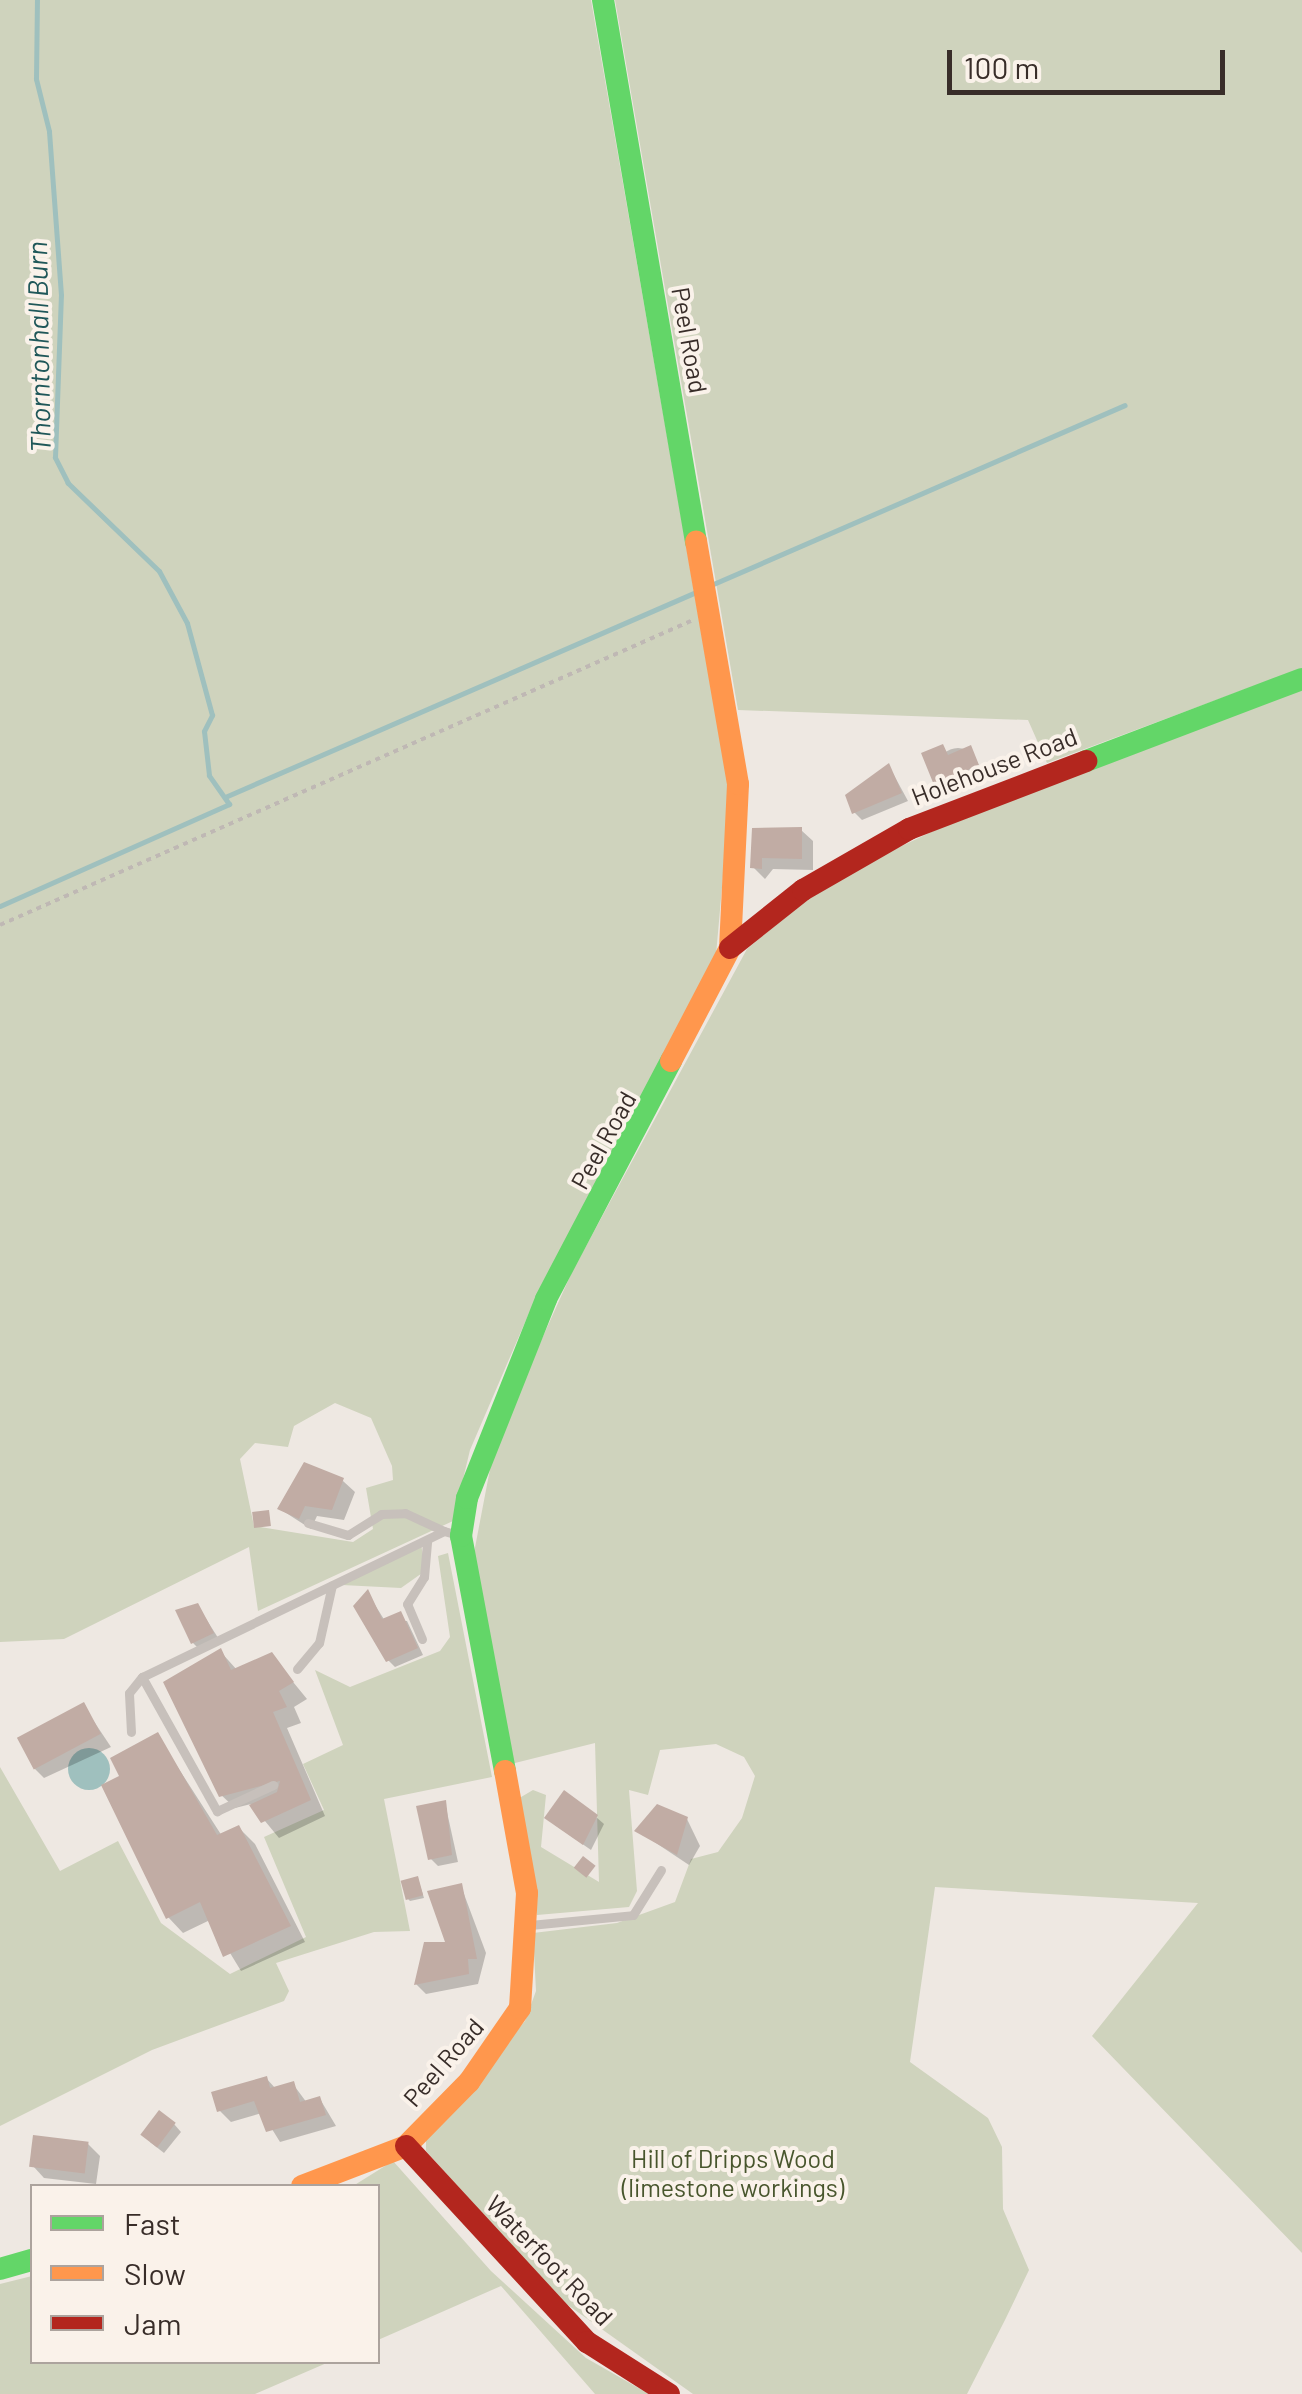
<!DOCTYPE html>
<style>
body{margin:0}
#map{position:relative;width:1302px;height:2394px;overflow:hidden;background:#eee8e2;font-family:Barlow,sans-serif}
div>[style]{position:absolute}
.green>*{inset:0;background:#cfd3bd}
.water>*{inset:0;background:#9fc0be}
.round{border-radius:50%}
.shadow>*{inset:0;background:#0003}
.stream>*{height:5px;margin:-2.5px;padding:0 2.5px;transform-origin:2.5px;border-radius:2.5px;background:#9fc0be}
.building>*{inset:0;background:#c1aca4;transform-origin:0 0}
.path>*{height:4px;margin-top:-2px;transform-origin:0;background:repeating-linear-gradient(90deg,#bfb8b4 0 5px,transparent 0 10px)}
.lane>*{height:9px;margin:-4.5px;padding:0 4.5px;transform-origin:4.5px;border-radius:4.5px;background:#c7c0bb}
.fast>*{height:22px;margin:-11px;padding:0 11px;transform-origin:11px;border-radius:11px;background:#63d668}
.slow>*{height:22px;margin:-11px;padding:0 11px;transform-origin:11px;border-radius:11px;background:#ff974d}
.jam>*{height:22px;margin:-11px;padding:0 11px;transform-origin:11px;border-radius:11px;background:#b3261e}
span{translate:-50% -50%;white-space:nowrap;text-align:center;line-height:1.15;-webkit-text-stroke:8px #faf2ea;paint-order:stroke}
.street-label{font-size:25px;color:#382d29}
.park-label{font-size:25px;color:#48562d}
.water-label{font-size:28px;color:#1f5759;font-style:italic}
.legend{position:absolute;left:30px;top:2184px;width:350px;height:180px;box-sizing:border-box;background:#faf2ea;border:2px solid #aca39d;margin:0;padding:12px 18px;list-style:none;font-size:30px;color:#382d29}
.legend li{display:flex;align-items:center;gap:20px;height:50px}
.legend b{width:50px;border:2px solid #aca39d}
.scale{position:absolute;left:947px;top:50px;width:278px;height:45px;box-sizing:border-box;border:5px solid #382d29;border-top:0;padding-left:12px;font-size:30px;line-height:35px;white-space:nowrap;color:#382d29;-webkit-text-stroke:8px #faf2ea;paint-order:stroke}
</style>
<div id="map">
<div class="green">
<div style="clip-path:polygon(evenodd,0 0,591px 0,730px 797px,716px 955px,529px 1313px,470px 1450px,453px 1521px,258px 1611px,249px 1547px,64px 1639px,0 1642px,0 0,335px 1403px,371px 1418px,392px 1466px,393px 1480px,366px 1488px,373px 1529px,353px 1542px,254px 1526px,240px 1459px,255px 1443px,288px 1447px,294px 1426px,335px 1403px)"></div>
<div style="clip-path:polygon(615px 0,1302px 0,1302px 668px,1047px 763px,1028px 720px,738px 710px)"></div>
<div style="clip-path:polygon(1302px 690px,1302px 2253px,1092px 2036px,1198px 1903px,935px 1887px,910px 2062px,988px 2118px,1002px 2147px,1003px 2209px,1029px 2270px,1005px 2320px,967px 2394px,693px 2394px,558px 2298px,426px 2151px,426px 2139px,525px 2021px,536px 1991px,533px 1933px,617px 1923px,675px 1902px,691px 1859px,718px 1852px,742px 1818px,755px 1776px,744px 1757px,716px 1744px,660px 1750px,648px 1795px,629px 1790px,637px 1891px,629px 1907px,537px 1915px,516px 1800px,533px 1790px,546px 1795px,541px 1847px,599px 1882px,595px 1743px,511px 1764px,473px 1558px,495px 1443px,572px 1272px,747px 949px,830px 880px,984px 807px)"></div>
<div style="clip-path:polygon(421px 1543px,425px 1571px,401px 1588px,342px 1585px)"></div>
<div style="clip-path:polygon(448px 1553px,492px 1777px,384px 1799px,410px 1931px,374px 1932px,276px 1963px,289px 1991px,284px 2001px,152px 2050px,0 2126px,0 1767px,60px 1871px,118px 1841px,161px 1923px,230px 1974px,306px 1937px,264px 1837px,324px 1810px,303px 1764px,343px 1745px,315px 1670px,350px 1687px,440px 1651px,450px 1637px,438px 1556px)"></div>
<div style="clip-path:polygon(393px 2161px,491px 2271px,586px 2358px,649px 2394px,595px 2394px,501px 2286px,378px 2340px,378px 2186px,353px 2186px)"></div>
<div style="clip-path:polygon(32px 2276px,32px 2362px,329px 2362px,255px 2394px,0 2394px,0 2284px)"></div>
</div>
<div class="water">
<div class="round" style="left:68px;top:1748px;width:42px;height:42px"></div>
</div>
<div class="shadow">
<div class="round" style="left:938px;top:748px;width:40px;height:40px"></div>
<div style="clip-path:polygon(889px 766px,908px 801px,862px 820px,854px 812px)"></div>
<div style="clip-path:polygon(801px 830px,813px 841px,813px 870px,773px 869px,765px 879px,753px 867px,754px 831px)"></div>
<div style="clip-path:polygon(343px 1481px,355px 1492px,344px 1520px,317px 1516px,311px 1529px,280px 1509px)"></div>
<div style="clip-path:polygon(367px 1592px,385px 1621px,407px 1621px,423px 1655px,395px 1667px,388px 1660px,356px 1606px)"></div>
<div style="clip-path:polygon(198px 1606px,220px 1641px,200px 1650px,193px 1643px)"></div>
<div style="clip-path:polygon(220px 1651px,237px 1670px,271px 1655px,307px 1699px,294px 1707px,301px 1723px,287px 1728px,325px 1816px,279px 1838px,251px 1804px,235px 1808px,218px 1792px)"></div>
<div style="clip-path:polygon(83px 1705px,111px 1747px,44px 1778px,33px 1767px)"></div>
<div style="clip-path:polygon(157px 1735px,222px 1836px,239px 1828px,255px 1844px,305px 1942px,241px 1971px,210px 1920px,183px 1933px,168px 1917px,123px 1777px)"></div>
<div style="clip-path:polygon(445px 1803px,458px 1862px,438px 1866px,431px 1859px)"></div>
<div style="clip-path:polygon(596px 1817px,604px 1824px,591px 1850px,555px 1825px)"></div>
<div style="clip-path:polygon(687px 1819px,700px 1846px,689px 1865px,638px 1831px)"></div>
<div style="clip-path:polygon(418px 1879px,424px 1898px,410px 1901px,407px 1898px)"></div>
<div style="clip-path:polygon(461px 1886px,486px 1953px,478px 1984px,426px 1994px,416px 1984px,449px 1944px)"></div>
<div style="clip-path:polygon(266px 2078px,276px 2089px,293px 2084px,307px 2103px,320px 2099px,336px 2126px,280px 2142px,262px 2113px,231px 2122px,219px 2110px)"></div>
<div style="clip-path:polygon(174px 2124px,181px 2132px,164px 2153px,150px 2142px)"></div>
<div style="clip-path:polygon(88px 2144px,100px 2156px,96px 2184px,44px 2178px,33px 2166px)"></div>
</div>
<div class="stream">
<div style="left:711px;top:585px;width:451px;rotate:-23.5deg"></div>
<div style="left:225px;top:797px;width:514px;rotate:-23.52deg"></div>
<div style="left:0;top:906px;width:251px;rotate:-24deg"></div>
<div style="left:229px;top:804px;width:35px;rotate:-125deg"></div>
<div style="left:209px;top:775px;width:44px;rotate:-96.5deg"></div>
<div style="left:204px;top:731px;width:18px;rotate:-63deg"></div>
<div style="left:212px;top:715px;width:95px;rotate:-105.2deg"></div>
<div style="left:187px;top:623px;width:59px;rotate:-118.3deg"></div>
<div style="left:159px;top:571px;width:127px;rotate:-136deg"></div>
<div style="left:68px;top:483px;width:29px;rotate:-117deg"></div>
<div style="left:55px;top:457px;width:162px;rotate:-87.9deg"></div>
<div style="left:61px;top:295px;width:164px;rotate:-94.2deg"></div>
<div style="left:49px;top:131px;width:54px;rotate:-104deg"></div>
<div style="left:36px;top:79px;width:79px;rotate:-89.3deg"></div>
</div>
<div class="building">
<div style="clip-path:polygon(943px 744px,948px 755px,971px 745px,979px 765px,934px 785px,921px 753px)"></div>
<div style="clip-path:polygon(889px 763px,902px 793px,852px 814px,845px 795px)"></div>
<div style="clip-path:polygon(802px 827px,802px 859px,762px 858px,762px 869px,750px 868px,752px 828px)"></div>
<div style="clip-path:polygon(304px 1462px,344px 1478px,332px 1510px,305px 1506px,299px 1519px,277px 1509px)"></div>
<div style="left:269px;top:1510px;width:16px;height:17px;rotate:83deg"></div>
<div style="clip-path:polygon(368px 1589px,382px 1619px,401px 1611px,418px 1648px,386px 1662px,353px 1606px)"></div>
<div style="clip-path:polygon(198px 1603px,214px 1633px,191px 1644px,175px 1610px)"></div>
<div style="clip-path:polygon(221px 1648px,231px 1670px,272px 1652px,294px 1682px,279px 1691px,287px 1707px,273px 1712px,311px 1800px,261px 1823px,249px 1805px,277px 1792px,280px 1781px,219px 1797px,163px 1682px)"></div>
<div style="left:84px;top:1702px;width:36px;height:76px;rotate:62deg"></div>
<div style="clip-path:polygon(158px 1732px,217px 1835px,239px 1825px,291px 1926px,223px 1957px,200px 1902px,166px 1919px,101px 1785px,119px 1776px,110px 1758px)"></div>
<div style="clip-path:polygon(564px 1790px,598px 1815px,583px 1845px,544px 1818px)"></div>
<div style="clip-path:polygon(446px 1800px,452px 1855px,428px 1860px,416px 1806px)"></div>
<div style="clip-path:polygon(657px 1804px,688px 1817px,677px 1855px,634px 1831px)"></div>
<div style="left:583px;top:1856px;width:16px;height:15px;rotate:38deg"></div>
<div style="left:418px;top:1876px;width:20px;height:18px;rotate:75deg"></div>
<div style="clip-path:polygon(462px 1883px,477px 1959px,468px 1959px,469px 1974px,414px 1985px,424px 1942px,445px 1942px,427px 1891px)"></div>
<div style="clip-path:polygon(267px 2076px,270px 2088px,294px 2081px,300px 2102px,320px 2096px,326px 2115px,266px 2132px,254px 2101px,217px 2112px,211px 2092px)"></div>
<div style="left:159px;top:2110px;width:21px;height:31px;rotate:37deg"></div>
<div style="left:33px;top:2135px;width:56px;height:32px;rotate:7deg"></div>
</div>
<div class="path">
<div style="left:0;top:925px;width:755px;rotate:-23.75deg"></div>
</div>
<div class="lane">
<div style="left:308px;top:1523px;width:42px;rotate:16.7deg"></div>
<div style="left:348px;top:1535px;width:39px;rotate:-32deg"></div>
<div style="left:381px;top:1514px;width:24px;rotate:-2deg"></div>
<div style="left:405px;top:1513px;width:43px;rotate:24.8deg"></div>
<div style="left:422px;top:1639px;width:38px;rotate:-113deg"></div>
<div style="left:407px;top:1604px;width:32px;rotate:-58deg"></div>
<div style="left:424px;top:1577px;width:37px;rotate:-85deg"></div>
<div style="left:297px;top:1669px;width:34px;rotate:-50deg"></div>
<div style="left:319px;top:1643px;width:59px;rotate:-77.4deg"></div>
<div style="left:142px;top:1677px;width:154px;rotate:60.8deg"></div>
<div style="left:217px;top:1811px;width:62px;rotate:-24.9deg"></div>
<div style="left:131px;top:1732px;width:39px;rotate:-93deg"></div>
<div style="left:129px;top:1693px;width:21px;rotate:-51deg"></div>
<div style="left:142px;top:1677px;width:335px;rotate:-25.8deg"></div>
<div style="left:444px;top:1531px;width:15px;rotate:16deg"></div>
<div style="left:530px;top:1925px;width:103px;rotate:-5.5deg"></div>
<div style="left:633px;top:1915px;width:53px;rotate:-58.1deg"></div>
</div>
<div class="fast">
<div style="left:603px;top:0;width:550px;rotate:80.26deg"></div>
<div style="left:1086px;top:761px;width:231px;rotate:-20.8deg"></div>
<div style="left:505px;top:1771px;width:239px;rotate:-100.6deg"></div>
<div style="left:461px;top:1536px;width:38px;rotate:-81deg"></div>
<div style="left:467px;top:1498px;width:214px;rotate:-68.3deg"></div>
<div style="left:546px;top:1299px;width:269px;rotate:-62.3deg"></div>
<div style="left:0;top:2269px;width:33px;rotate:-16deg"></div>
</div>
<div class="slow">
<div style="left:671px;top:1061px;width:127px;rotate:-62.4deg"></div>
<div style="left:730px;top:948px;width:164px;rotate:-87.2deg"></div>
<div style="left:738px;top:784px;width:246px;rotate:-99.8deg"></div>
<div style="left:302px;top:2186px;width:111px;rotate:-21deg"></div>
<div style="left:406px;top:2146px;width:90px;rotate:-45.5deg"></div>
<div style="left:469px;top:2082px;width:90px;rotate:-55.4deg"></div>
<div style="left:520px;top:2008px;width:115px;rotate:-86.5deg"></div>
<div style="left:527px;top:1893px;width:124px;rotate:-100.2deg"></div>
</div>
<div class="jam">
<div style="left:730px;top:948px;width:93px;rotate:-38.5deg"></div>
<div style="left:803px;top:890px;width:122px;rotate:-29.9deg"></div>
<div style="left:909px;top:829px;width:190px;rotate:-21deg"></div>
<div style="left:406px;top:2146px;width:267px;rotate:47.3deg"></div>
<div style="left:587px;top:2342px;width:97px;rotate:32.4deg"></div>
</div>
<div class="street-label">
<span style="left:690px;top:340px;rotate:80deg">Peel Road</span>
<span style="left:994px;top:766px;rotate:-21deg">Holehouse Road</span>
<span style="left:603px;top:1140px;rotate:-61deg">Peel Road</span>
<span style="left:443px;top:2062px;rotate:-49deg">Peel Road</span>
<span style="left:550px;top:2260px;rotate:46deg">Waterfoot Road</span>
</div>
<div class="park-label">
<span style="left:733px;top:2173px">Hill of Dripps Wood<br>(limestone workings)</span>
</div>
<div class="water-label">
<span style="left:38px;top:347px;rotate:-91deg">Thorntonhall Burn</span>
</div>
<ul class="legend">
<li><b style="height:12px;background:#63d668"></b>Fast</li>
<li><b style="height:12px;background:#ff974d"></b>Slow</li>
<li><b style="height:12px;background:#b3261e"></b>Jam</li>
</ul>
<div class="scale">100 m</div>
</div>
